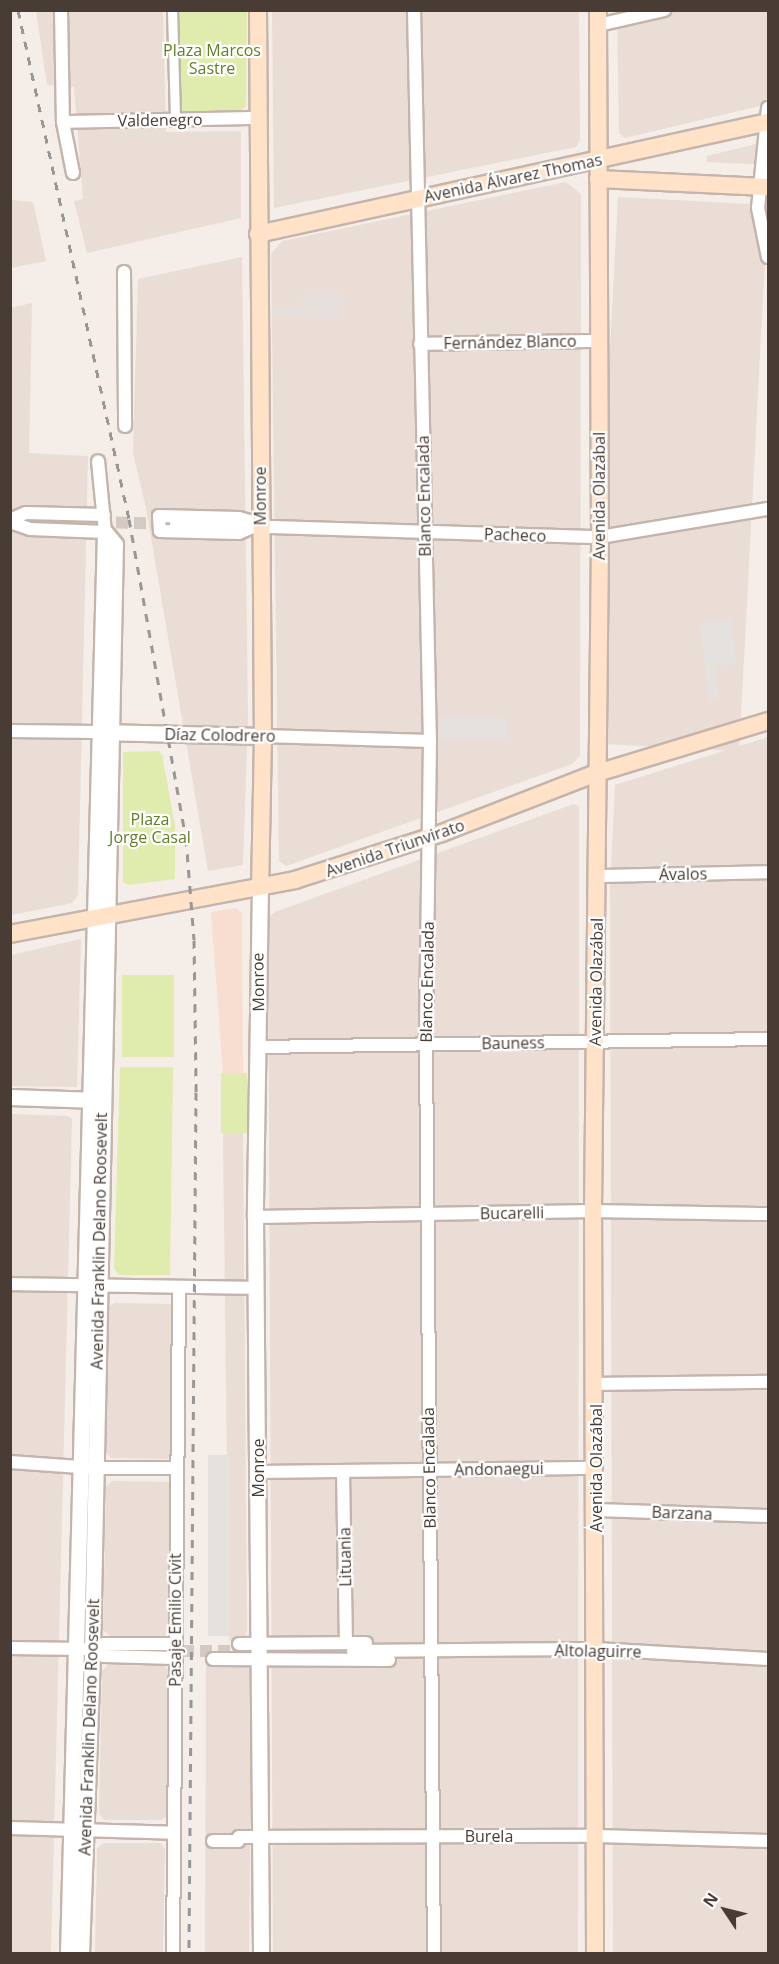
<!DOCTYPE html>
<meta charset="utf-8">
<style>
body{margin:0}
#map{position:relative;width:779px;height:1964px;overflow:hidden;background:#f5ede7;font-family:"Open Sans",sans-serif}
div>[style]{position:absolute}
.residential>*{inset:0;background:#e9ddd5;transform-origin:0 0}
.commercial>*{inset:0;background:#f8ddd1}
.industrial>*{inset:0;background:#e7dfdc}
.green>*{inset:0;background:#e0ecad;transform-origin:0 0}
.parking>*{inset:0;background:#e5e1df;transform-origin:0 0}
.minor-tunnel>*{height:12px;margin-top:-6px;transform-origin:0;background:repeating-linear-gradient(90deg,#d2cac3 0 12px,transparent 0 18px)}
.roads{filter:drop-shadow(2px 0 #c4b5ac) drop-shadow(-2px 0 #c4b5ac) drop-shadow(0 2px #c4b5ac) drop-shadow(0 -2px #c4b5ac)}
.pedestrian>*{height:9px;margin:-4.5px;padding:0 4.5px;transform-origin:4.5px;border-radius:4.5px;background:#fff}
.minor>*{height:12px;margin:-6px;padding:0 6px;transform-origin:6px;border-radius:6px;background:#fff}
.tertiary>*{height:15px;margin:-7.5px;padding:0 7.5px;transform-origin:7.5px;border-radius:7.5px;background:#fff}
.secondary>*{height:16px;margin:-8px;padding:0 8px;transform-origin:8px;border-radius:8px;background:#ffe2c7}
.rail>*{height:3px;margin-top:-1.5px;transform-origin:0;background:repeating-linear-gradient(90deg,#979797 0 8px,transparent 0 16px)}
span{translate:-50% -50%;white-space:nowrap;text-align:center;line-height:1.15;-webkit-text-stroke:4.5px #fff;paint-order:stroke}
.park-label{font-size:16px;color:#5e7f24}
.street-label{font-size:16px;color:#483c35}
.frame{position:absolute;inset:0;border:12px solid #483c35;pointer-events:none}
.north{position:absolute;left:695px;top:1880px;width:60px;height:60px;-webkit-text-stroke:4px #fff;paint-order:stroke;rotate:305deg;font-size:16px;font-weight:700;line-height:24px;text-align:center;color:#483c35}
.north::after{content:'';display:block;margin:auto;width:21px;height:27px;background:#483c35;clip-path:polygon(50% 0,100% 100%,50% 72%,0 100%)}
</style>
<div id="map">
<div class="residential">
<div style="clip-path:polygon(36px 11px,163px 11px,166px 132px,241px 131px,241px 218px,87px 253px,74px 201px,83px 199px,74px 87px,47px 85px)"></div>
<div style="clip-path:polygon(272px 11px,579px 11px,580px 140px,576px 147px,274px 208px)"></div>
<div style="clip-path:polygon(617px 11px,768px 11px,768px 104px,625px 138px,619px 133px)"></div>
<div style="clip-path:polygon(10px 101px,12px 200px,33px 202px,46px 261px,11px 268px)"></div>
<div style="clip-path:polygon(768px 141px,768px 165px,707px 162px,707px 156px)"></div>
<div style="clip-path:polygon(566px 182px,581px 194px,580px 756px,572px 764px,286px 866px,279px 861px,271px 254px,282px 241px)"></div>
<div style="left:618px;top:197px;width:150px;height:547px;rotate:3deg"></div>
<div style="clip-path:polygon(242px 257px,248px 717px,243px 865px,208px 871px,146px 508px,133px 453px,138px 279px)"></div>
<div style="clip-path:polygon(32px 303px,29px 453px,88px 456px,78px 895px,72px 903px,11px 915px,10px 308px)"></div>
<div style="clip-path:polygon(768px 737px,768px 1953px,613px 1954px,610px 888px,615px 785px)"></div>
<div style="clip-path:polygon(574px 804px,579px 807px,578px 1953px,273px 1953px,268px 918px,275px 912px)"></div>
<div style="clip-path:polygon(81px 939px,77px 1087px,11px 1086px,11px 955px)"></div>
<div style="clip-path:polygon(11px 1114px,68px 1116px,72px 1119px,51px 1953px,11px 1954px)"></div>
<div style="clip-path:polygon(223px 1133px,243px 1133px,247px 1631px,241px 1641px,229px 1641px)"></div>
<div style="clip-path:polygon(114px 1303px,171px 1304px,175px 1310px,173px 1454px,167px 1459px,111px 1458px,105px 1452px,107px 1309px)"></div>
<div style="clip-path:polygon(112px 1481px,169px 1482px,174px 1488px,171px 1631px,165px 1636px,110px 1636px,103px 1630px,106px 1487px)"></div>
<div style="clip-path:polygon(108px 1665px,165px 1666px,170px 1672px,167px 1816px,161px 1820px,105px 1820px,99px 1814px,102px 1671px)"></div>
<div style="clip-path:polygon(206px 1666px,246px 1666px,252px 1671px,249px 1953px,205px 1954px)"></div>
<div style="clip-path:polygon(103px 1843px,161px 1843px,165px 1849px,163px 1953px,95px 1953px,97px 1849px)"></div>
</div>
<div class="commercial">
<div style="clip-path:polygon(236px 908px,242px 913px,243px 1073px,223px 1073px,211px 912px)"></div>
</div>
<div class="industrial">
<div style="clip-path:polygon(302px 293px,344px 294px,342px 320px,275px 317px,276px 307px,302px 307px)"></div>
</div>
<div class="green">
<div style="clip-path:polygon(178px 11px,247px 11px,246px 107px,238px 112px,177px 113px)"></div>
<div style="clip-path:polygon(158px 751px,162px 754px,175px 826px,175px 879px,128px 885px,123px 882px,123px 752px)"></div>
<div style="left:122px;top:975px;width:52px;height:82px"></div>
<div style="clip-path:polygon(120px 1067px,173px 1067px,170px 1275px,119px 1275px,114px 1269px)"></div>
<div style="left:247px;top:1073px;width:60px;height:26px;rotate:90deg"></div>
</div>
<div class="parking">
<div style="clip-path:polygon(731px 619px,736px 664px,714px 666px,719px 698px,709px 700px,700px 623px)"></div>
<div style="left:437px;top:717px;width:70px;height:21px;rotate:1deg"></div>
<div style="left:208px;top:1455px;width:22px;height:181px"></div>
</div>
<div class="minor-tunnel">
<div style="left:98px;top:522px;width:78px;rotate:1.5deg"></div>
<div style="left:164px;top:1651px;width:189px"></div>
</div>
<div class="roads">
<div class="pedestrian">
<div style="left:172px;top:10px;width:110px;rotate:88.4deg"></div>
</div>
<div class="minor">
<div style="left:61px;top:10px;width:112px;rotate:89deg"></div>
<div style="left:63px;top:122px;width:52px;rotate:78.9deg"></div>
<div style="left:414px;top:10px;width:731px;rotate:88.75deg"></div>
<div style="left:430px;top:741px;width:304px;rotate:90.8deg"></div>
<div style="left:426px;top:1045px;width:909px;rotate:89.5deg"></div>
<div style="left:598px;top:25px;width:68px;rotate:-12.8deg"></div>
<div style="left:768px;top:108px;width:100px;rotate:95.7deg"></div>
<div style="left:758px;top:208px;width:50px;rotate:78.5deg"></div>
<div style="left:63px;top:122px;width:194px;rotate:-1.2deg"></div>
<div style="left:124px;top:272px;width:154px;rotate:89.6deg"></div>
<div style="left:420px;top:344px;width:179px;rotate:-1deg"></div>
<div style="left:159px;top:516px;width:80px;rotate:1.4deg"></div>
<div style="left:239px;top:518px;width:22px;rotate:16deg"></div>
<div style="left:260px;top:524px;width:23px;rotate:157deg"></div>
<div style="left:239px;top:533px;width:79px;rotate:-178.5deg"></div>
<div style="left:160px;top:531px;width:15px;rotate:-94deg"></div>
<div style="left:10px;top:520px;width:17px;rotate:-24deg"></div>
<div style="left:26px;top:513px;width:78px;rotate:1.5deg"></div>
<div style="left:10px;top:522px;width:21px;rotate:19deg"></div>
<div style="left:30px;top:529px;width:75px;rotate:2.3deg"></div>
<div style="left:105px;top:532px;width:71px;rotate:-95.6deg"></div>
<div style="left:176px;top:524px;width:424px;rotate:1.8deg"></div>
<div style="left:600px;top:537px;width:170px;rotate:-9.5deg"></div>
<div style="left:10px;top:731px;width:88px;rotate:0.7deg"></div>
<div style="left:263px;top:736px;width:167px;rotate:1.7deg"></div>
<div style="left:598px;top:876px;width:170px;rotate:-1.3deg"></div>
<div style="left:258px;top:1047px;width:510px;rotate:-0.9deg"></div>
<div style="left:255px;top:1217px;width:338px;rotate:-1deg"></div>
<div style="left:593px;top:1211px;width:175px;rotate:1deg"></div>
<div style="left:10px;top:1284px;width:247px;rotate:0.9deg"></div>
<div style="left:595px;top:1384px;width:173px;rotate:-0.7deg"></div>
<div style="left:10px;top:1462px;width:84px;rotate:4.1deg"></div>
<div style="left:94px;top:1468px;width:83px"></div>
<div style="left:258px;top:1472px;width:338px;rotate:-0.7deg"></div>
<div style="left:343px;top:1472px;width:171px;rotate:89deg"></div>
<div style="left:596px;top:1510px;width:172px;rotate:2deg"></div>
<div style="left:239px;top:1644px;width:127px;rotate:-0.5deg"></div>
<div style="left:10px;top:1648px;width:74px;rotate:0.8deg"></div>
<div style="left:353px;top:1651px;width:243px;rotate:-0.5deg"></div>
<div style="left:596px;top:1649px;width:172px;rotate:3.3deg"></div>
<div style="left:175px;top:1658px;width:71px;rotate:-178.4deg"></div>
<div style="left:104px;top:1656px;width:9px;rotate:-139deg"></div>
<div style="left:97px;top:1650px;width:9px;rotate:-41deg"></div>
<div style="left:104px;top:1644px;width:71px"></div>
<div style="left:213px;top:1659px;width:176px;rotate:0.3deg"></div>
<div style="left:10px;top:1828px;width:164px;rotate:1.7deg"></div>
<div style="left:213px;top:1841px;width:25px"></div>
<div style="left:238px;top:1841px;width:4px;rotate:-76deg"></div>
<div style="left:239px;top:1837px;width:358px;rotate:-0.2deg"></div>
<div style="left:597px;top:1836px;width:171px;rotate:1.7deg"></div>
<div style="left:173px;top:1954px;width:667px;rotate:-89.48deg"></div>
</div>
<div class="tertiary">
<div style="left:101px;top:732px;width:162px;rotate:1.4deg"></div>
<div style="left:260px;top:886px;width:331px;rotate:90.9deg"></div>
<div style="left:255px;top:1217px;width:737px;rotate:89.53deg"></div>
<div style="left:10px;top:1097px;width:87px;rotate:2deg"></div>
<div style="left:68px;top:1954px;width:1422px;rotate:-88.51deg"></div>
<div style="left:81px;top:1954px;width:305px;rotate:-87.9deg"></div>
<div style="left:92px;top:1649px;width:1105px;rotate:-88.81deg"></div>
<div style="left:115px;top:544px;width:16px;rotate:-130deg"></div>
</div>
<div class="secondary">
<div style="left:258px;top:10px;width:726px;rotate:89.61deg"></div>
<div style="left:263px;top:736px;width:150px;rotate:91.1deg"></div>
<div style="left:598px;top:179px;width:170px;rotate:2.7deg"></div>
<div style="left:258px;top:234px;width:522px;rotate:-12.39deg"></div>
<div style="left:10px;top:934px;width:290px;rotate:-10.7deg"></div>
<div style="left:295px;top:880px;width:154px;rotate:-17.7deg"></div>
<div style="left:442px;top:833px;width:166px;rotate:-21.2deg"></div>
<div style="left:597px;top:773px;width:179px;rotate:-16.9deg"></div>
<div style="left:595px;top:1954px;width:743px;rotate:-90.15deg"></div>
<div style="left:593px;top:1211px;width:674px;rotate:-89.4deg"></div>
<div style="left:600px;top:537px;width:527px;rotate:-90.22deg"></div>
</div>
</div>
<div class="rail">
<div style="left:18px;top:10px;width:521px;rotate:77.7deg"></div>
<div style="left:129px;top:519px;width:324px;rotate:79.9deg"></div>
<div style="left:186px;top:838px;width:102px;rotate:85.5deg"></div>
<div style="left:194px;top:940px;width:152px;rotate:89.2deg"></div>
<div style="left:196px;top:1092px;width:862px;rotate:90.47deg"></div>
</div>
<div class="park-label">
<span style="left:212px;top:59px">Plaza Marcos<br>Sastre</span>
<span style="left:150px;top:828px">Plaza<br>Jorge Casal</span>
</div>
<div class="street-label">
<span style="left:160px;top:120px;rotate:-1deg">Valdenegro</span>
<span style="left:513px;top:178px;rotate:-12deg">Avenida Álvarez Thomas</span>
<span style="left:510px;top:342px;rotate:-1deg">Fernández Blanco</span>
<span style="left:260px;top:496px;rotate:-90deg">Monroe</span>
<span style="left:424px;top:496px;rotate:-91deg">Blanco Encalada</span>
<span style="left:599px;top:496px;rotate:-90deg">Avenida Olazábal</span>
<span style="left:515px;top:535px;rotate:2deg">Pacheco</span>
<span style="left:220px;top:735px;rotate:1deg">Díaz Colodrero</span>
<span style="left:395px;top:848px;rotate:-19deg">Avenida Triunvirato</span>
<span style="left:683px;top:874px;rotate:-1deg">Ávalos</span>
<span style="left:258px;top:982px;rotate:-91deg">Monroe</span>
<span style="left:427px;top:982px;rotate:-89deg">Blanco Encalada</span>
<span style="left:596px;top:982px;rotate:-89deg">Avenida Olazábal</span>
<span style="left:513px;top:1043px;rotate:-1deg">Bauness</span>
<span style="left:512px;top:1213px;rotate:-1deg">Bucarelli</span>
<span style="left:99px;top:1241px;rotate:-89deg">Avenida Franklin Delano Roosevelt</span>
<span style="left:258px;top:1468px;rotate:-90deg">Monroe</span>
<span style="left:429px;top:1468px;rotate:-91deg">Blanco Encalada</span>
<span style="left:596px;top:1468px;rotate:-90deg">Avenida Olazábal</span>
<span style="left:499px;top:1469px;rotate:-1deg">Andonaegui</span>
<span style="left:682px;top:1513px;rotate:2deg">Barzana</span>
<span style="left:345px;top:1557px;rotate:-91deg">Lituania</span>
<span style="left:175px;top:1620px;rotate:-90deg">Pasaje Emilio Civit</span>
<span style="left:598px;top:1651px;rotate:1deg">Altolaguirre</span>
<span style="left:89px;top:1727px;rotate:-88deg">Avenida Franklin Delano Roosevelt</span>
<span style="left:489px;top:1836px">Burela</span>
</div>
<div class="frame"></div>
<div class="north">N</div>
</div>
